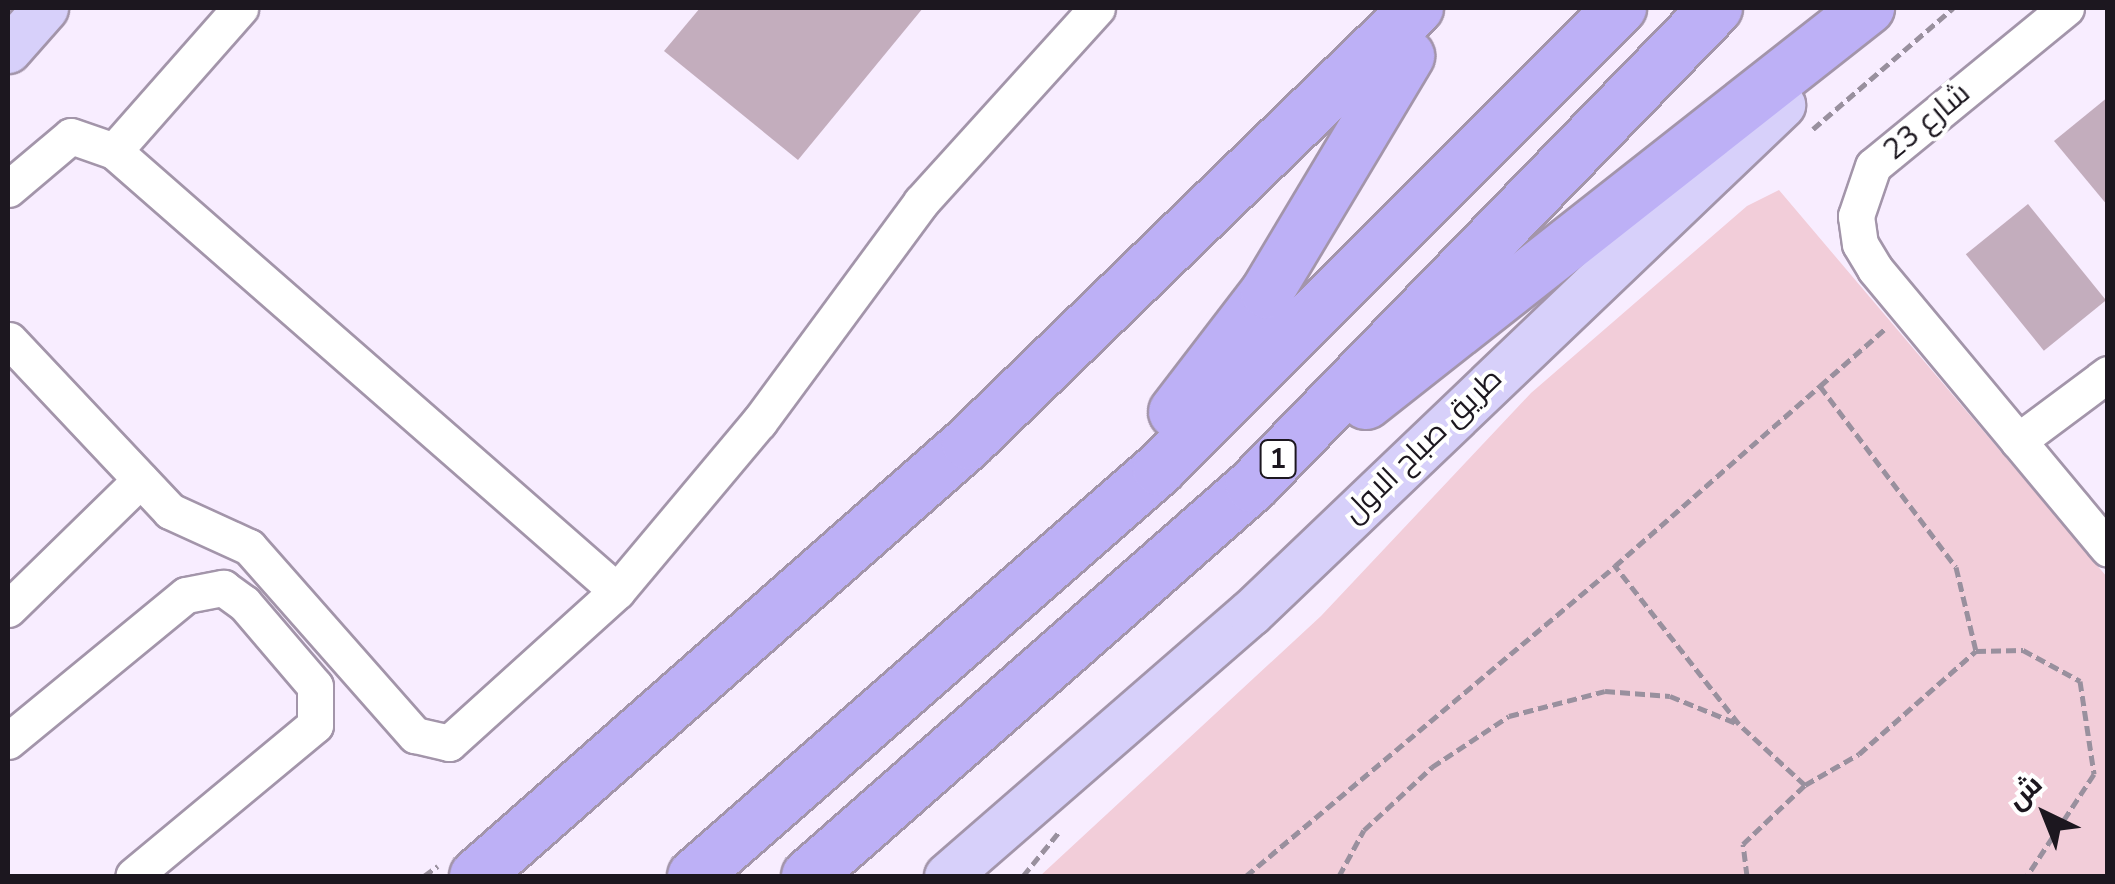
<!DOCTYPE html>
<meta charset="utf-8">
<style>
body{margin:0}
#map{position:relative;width:2115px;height:884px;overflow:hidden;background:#f8edff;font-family:"Nunito Sans",Cairo,sans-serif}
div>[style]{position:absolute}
.green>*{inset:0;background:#f2cdd9}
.building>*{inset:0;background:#c3adbd;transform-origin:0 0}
.path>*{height:5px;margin-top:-2.5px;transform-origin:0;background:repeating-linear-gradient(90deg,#99909e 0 10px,transparent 0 15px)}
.roads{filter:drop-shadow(2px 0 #a395aa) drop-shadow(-2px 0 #a395aa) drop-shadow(0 2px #a395aa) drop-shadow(0 -2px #a395aa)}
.minor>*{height:35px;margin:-17.5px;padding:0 17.5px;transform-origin:17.5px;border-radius:17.5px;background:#fff}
.major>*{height:45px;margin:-22.5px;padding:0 22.5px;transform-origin:22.5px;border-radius:22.5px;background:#d7d0fa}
.highway>*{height:52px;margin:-26px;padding:0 26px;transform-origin:26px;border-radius:26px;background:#bdb0f6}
span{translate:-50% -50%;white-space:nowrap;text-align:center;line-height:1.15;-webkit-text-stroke:8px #fff;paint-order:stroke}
.shield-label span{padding:2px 8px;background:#fff;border:2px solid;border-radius:8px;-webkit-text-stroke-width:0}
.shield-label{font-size:28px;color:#1c171f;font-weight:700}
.street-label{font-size:30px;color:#1c171f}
.frame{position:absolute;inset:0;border:10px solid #1c171f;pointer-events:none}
.north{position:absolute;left:1995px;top:764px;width:100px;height:100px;-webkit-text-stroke:8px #fff;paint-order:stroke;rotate:317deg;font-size:28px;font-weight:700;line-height:40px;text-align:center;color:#1c171f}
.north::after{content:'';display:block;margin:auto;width:35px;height:45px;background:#1c171f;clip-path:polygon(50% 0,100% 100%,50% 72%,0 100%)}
</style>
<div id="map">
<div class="green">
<div style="clip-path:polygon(1779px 190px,2107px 577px,2107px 876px,1040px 876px,1321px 616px,1531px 393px,1747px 206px)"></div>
</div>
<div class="building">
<div style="clip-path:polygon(700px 8px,923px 8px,798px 160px,664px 51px)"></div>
<div style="clip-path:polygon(2108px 97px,2108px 206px,2054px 141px)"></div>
<div style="left:2028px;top:204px;width:124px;height:80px;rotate:51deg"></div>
</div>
<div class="path">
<div style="left:1813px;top:129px;width:185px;rotate:-40.8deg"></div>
<div style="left:1820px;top:386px;width:88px;rotate:-41.3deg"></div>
<div style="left:1805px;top:785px;width:90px;rotate:-137.3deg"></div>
<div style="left:1739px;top:724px;width:201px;rotate:-128.1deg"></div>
<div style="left:1615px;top:566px;width:273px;rotate:-41.3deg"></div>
<div style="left:1820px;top:386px;width:226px;rotate:53.1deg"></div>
<div style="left:1956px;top:567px;width:86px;rotate:76.6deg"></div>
<div style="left:424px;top:876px;width:17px;rotate:-36deg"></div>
<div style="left:1023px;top:876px;width:57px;rotate:-50.7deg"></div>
<div style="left:1246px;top:876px;width:482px;rotate:-40deg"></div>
<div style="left:1339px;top:876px;width:52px;rotate:-61.5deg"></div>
<div style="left:1364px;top:830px;width:93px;rotate:-42.8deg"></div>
<div style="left:1432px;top:767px;width:92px;rotate:-33.5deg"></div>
<div style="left:1509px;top:716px;width:99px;rotate:-14.6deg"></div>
<div style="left:1605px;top:691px;width:65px;rotate:4.4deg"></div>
<div style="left:1670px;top:696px;width:71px;rotate:22.2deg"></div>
<div style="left:1747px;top:876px;width:32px;rotate:-97deg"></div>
<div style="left:1743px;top:844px;width:86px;rotate:-43.6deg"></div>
<div style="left:1805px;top:785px;width:62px;rotate:-29.9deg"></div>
<div style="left:1859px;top:754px;width:156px;rotate:-41.4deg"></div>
<div style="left:1976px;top:651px;width:47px;rotate:-1.2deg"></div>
<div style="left:2023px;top:650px;width:65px;rotate:28.5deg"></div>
<div style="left:2080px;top:681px;width:94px;rotate:81.4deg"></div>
<div style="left:2094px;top:774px;width:122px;rotate:123.3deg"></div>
</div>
<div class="roads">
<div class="minor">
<div style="left:2066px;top:8px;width:249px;rotate:140.7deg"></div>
<div style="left:1873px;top:166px;width:53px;rotate:108.8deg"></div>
<div style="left:1856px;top:216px;width:28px;rotate:82deg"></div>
<div style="left:1860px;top:244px;width:29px;rotate:59deg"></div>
<div style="left:1875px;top:269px;width:364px;rotate:50.2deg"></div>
<div style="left:114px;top:151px;width:191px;rotate:-48.6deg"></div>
<div style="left:8px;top:189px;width:82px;rotate:-40.1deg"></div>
<div style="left:71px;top:136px;width:46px;rotate:19.2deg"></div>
<div style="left:114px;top:151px;width:668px;rotate:41.18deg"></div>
<div style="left:9px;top:340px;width:235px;rotate:46.7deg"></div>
<div style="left:170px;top:511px;width:87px;rotate:24.5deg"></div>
<div style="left:249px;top:547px;width:251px;rotate:48.6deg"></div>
<div style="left:415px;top:735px;width:35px;rotate:13deg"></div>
<div style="left:449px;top:743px;width:227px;rotate:-42.1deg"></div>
<div style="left:617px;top:591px;width:221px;rotate:-50deg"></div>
<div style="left:759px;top:422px;width:273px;rotate:-53.6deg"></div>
<div style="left:921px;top:202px;width:262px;rotate:-47.8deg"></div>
<div style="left:2018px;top:441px;width:112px;rotate:-36.7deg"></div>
<div style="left:8px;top:609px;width:185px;rotate:-44.3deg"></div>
<div style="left:8px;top:741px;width:230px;rotate:-39.4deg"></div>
<div style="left:186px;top:595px;width:38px;rotate:-11deg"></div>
<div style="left:223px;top:588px;width:26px;rotate:36deg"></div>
<div style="left:244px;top:603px;width:109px;rotate:49.5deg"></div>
<div style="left:315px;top:686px;width:39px;rotate:90deg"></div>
<div style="left:315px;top:725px;width:236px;rotate:140.3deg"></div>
</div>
<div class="major">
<div style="left:8px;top:50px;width:56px;rotate:-48.6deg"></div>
<div style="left:947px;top:876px;width:401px;rotate:-41deg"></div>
<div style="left:1250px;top:613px;width:736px;rotate:-43.68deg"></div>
</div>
<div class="highway">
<div style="left:1366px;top:403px;width:639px;rotate:-38.2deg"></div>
<div style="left:1175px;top:412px;width:151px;rotate:-52.5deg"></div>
<div style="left:1267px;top:292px;width:275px;rotate:-59.1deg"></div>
<div style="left:476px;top:876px;width:655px;rotate:-41.35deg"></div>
<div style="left:968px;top:443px;width:625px;rotate:-44.09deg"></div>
<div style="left:694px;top:876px;width:618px;rotate:-41.19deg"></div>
<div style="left:1159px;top:469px;width:652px;rotate:-45deg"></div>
<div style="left:808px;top:876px;width:591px;rotate:-41.3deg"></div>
<div style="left:1252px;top:486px;width:666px;rotate:-45.85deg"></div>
</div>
</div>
<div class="shield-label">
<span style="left:1278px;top:459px">1</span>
</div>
<div class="street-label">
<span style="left:1927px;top:122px;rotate:-40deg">شارع 23</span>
<span style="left:1423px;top:446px;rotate:-44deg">طريق صباح الاول</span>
</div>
<div class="frame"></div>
<div class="north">ش</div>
</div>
